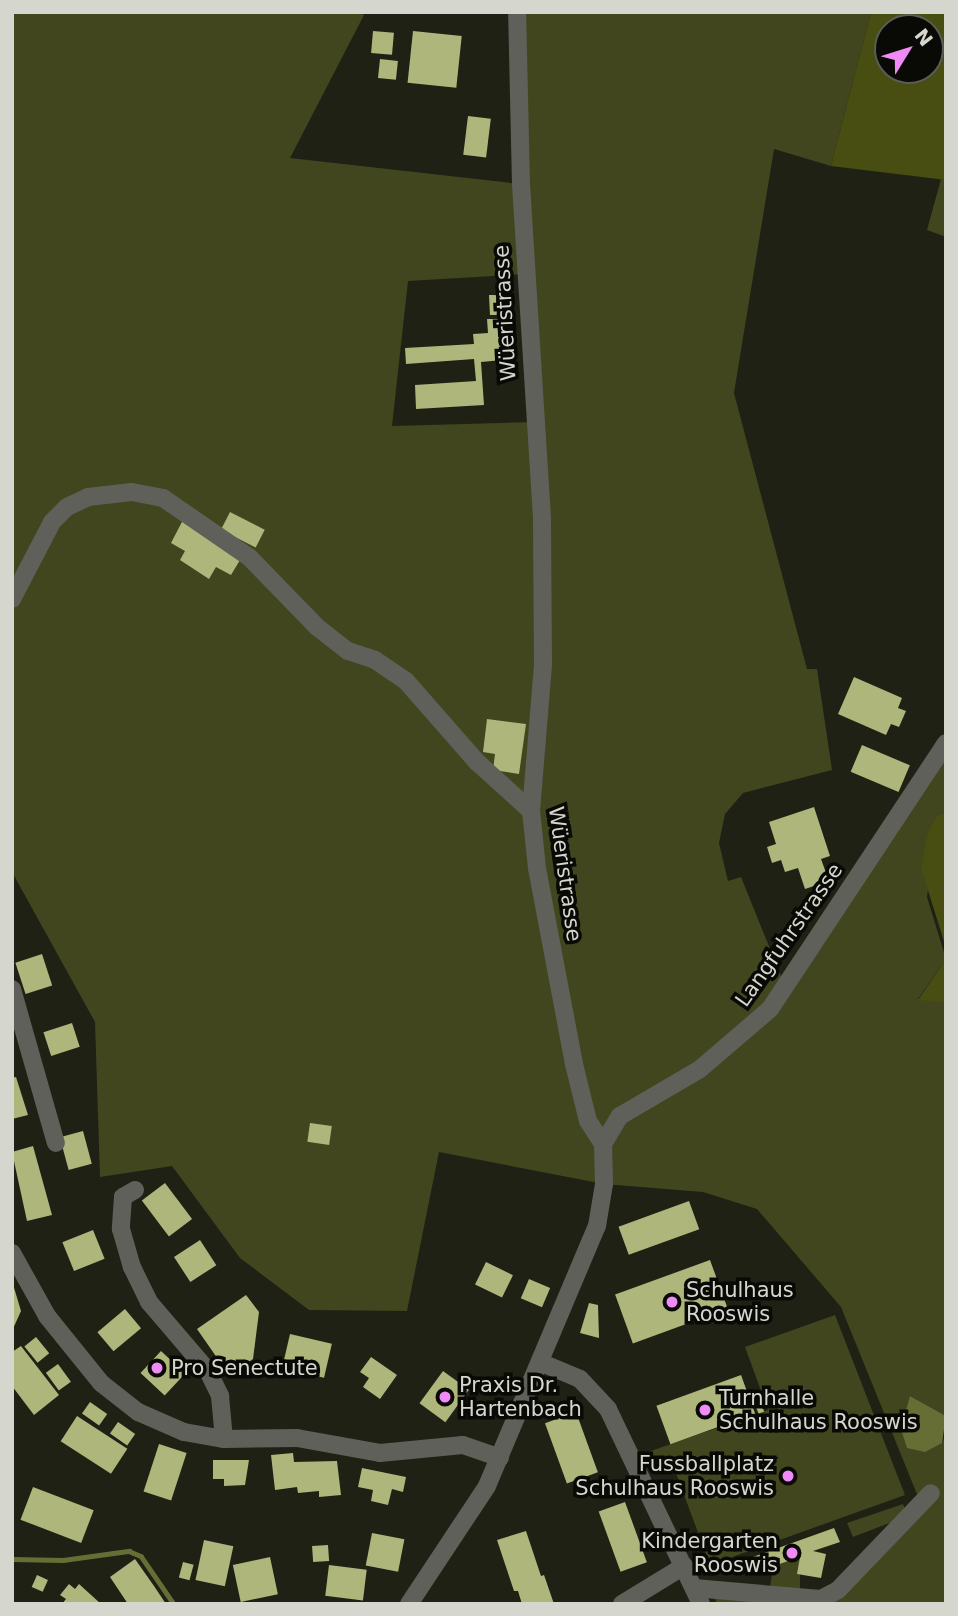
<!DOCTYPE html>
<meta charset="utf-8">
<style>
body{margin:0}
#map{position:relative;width:958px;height:1616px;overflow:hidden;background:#1f2115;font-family:"DejaVu Sans",sans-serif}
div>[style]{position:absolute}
.green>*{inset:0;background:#41461f}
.forest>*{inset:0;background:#484e12}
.water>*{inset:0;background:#676e35}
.stream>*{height:4.5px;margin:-2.25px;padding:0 2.25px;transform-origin:2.25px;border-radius:2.25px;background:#676e35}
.building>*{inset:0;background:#aeb67b;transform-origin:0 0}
.minor>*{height:18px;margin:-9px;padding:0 9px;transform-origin:9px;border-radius:9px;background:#5f605a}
.dots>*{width:19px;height:19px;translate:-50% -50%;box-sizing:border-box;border:4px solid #090a06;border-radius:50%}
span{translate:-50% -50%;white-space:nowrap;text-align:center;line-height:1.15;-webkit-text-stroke:7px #090a06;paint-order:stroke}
.street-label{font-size:21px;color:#d5d6ce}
.poi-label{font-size:21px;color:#d5d6ce}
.left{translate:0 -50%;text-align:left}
.right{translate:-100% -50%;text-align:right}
.frame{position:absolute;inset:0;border:14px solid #d5d6ce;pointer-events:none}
.north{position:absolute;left:874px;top:14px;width:70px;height:70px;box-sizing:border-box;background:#090a06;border:2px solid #5b5c56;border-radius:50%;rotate:52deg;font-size:19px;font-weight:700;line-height:28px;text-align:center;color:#d5d6ce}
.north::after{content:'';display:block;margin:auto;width:24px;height:32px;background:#f08bf6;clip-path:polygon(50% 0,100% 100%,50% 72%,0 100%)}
</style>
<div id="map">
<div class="green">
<div style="clip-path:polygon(evenodd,12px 12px,358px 12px,364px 15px,290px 158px,520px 184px,517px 12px,871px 12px,831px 166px,774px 149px,734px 393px,807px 669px,817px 669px,832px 770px,743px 793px,725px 814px,719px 843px,728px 881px,741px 877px,781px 976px,789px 982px,946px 743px,946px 811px,938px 815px,927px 897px,946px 959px,918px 999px,946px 1003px,946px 1416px,910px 1396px,942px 1443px,946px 1432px,946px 1604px,717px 1604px,712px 1589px,821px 1599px,921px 1504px,841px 1307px,757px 1209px,703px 1192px,604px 1184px,439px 1152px,407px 1311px,309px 1310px,240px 1258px,172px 1166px,100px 1177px,95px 1022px,12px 872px,12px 12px,525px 274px,533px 422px,392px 426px,408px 281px,525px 274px)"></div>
<div style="clip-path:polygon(941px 179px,946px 180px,946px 237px,927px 230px)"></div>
<div style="clip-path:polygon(835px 1315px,905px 1495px,710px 1565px,670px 1457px,652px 1463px,648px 1452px,768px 1410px,745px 1347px)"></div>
<div style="clip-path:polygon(903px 1504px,905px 1509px,892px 1522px,853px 1537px,847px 1523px)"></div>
<div style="clip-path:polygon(800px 1557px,800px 1591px,770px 1588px,773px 1566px)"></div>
</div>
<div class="forest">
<div style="clip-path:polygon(evenodd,871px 12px,946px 12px,946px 180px,831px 166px,871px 12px,888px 28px,930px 28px,930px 70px,888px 70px,888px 28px)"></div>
<div style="clip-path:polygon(946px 811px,946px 948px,921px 868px,928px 832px,938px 815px)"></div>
<div style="clip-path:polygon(946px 959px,946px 1003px,918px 1000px)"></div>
</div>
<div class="water">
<div style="clip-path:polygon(910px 1396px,946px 1416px,942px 1443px,925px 1452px,907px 1448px,901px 1429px)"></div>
</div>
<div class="stream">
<div style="left:12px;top:1559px;width:51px;rotate:1.1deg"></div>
<div style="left:63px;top:1560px;width:67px;rotate:-7.8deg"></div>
<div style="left:129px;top:1551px;width:13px;rotate:23deg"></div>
<div style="left:141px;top:1556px;width:58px;rotate:55.5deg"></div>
</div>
<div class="building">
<div style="left:373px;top:31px;width:21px;height:22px;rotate:5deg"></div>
<div style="left:413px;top:31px;width:49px;height:52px;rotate:6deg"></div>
<div style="left:380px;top:59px;width:18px;height:19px;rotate:6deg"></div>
<div style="left:468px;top:116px;width:23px;height:39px;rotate:7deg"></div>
<div style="clip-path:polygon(489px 295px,499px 295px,501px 315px,490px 315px)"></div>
<div style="clip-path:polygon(487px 319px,500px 319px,503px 360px,481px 362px,484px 405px,416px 409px,415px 385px,476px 381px,474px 359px,406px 364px,405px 348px,474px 344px,473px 334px,488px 333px)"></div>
<div style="left:230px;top:512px;width:39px;height:20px;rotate:27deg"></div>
<div style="clip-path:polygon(184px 518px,243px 555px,231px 575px,216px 567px,209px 579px,180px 560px,185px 551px,171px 543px)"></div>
<div style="clip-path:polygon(854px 677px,902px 698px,898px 708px,906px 711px,899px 727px,891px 724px,886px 735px,838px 714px)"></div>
<div style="clip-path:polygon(487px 719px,526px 724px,519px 774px,493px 770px,495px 754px,483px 752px)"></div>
<div style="left:862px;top:745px;width:52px;height:29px;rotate:23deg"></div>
<div style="clip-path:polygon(814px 807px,830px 856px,821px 859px,829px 881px,805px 889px,798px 868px,785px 872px,781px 860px,772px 863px,767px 847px,776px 844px,769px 822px)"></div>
<div style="left:42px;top:954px;width:33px;height:28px;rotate:72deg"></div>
<div style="left:72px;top:1023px;width:25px;height:30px;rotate:72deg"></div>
<div style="clip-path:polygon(16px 1077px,28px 1115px,12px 1119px,12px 1078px)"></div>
<div style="left:310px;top:1123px;width:22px;height:19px;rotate:8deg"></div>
<div style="left:83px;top:1131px;width:34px;height:24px;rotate:75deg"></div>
<div style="clip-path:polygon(33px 1146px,52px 1215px,27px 1221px,12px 1152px)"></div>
<div style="left:165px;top:1183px;width:45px;height:29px;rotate:53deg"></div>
<div style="left:689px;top:1201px;width:30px;height:75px;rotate:70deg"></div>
<div style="left:93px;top:1230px;width:31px;height:33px;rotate:68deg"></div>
<div style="left:200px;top:1240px;width:30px;height:31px;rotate:57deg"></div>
<div style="left:710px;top:1260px;width:52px;height:101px;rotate:70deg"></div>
<div style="left:486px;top:1262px;width:30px;height:25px;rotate:26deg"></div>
<div style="left:529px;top:1279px;width:23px;height:21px;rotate:23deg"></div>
<div style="clip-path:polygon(12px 1281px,21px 1311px,12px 1331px)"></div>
<div style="clip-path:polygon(246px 1295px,259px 1312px,253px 1359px,229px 1375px,197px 1329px)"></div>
<div style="clip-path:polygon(589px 1303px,598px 1305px,599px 1338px,580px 1333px)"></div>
<div style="left:125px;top:1309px;width:25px;height:36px;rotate:50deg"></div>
<div style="left:290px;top:1334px;width:43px;height:35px;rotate:13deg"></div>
<div style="left:36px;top:1337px;width:21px;height:15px;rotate:51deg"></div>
<div style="clip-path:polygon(21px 1346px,59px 1395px,34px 1415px,12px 1386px,12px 1352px)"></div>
<div style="left:161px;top:1351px;width:33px;height:30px;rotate:43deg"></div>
<div style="clip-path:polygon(371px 1357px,397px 1375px,380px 1399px,363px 1387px,369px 1378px,360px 1372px)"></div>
<div style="left:58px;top:1364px;width:22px;height:15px;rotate:54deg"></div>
<div style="left:443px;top:1371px;width:32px;height:40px;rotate:36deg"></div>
<div style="left:741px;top:1375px;width:41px;height:90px;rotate:70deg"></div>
<div style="left:756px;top:1391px;width:22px;height:6px;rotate:68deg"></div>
<div style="left:90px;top:1402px;width:21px;height:14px;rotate:35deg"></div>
<div style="left:576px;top:1412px;width:64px;height:33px;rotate:70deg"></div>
<div style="left:77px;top:1416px;width:60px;height:30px;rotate:33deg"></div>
<div style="left:118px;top:1422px;width:21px;height:14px;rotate:35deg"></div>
<div style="left:159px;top:1444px;width:29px;height:50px;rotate:18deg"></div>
<div style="clip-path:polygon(293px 1453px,294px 1462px,337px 1461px,341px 1495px,319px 1497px,319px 1491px,298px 1493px,297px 1487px,275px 1490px,271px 1455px)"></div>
<div style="clip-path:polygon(213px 1460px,249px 1460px,245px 1485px,224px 1486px,224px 1479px,213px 1479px)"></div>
<div style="clip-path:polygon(362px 1468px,406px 1477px,403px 1492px,392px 1489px,388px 1505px,371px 1501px,373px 1490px,358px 1487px)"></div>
<div style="left:33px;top:1487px;width:65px;height:35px;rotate:21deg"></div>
<div style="left:625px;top:1502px;width:64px;height:28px;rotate:70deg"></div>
<div style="clip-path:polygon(834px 1528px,840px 1542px,813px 1551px,826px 1554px,821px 1578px,797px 1574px,800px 1557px,756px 1572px,750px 1558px)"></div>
<div style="clip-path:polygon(526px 1531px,541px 1576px,544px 1575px,554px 1604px,522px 1604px,518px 1591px,514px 1591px,497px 1540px)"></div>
<div style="left:372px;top:1533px;width:33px;height:33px;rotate:11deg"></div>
<div style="left:204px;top:1540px;width:30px;height:41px;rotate:12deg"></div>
<div style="left:328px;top:1545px;width:16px;height:16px;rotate:86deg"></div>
<div style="left:270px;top:1557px;width:38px;height:38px;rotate:78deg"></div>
<div style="clip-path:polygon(135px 1559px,154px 1586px,166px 1604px,128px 1604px,110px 1577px)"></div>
<div style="left:183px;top:1562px;width:11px;height:16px;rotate:15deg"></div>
<div style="left:329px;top:1565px;width:38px;height:31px;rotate:7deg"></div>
<div style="left:37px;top:1575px;width:12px;height:13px;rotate:24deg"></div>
<div style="clip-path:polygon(69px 1584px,75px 1589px,79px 1584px,101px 1604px,62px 1604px,66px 1599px,60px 1595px)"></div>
</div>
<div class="minor">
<div style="left:12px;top:599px;width:87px;rotate:-62.5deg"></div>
<div style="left:52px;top:522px;width:21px;rotate:-45deg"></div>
<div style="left:67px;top:507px;width:23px;rotate:-25deg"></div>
<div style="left:88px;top:497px;width:44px;rotate:-6.5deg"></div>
<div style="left:132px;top:492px;width:32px;rotate:11deg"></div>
<div style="left:163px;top:498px;width:104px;rotate:34.5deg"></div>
<div style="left:249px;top:557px;width:98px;rotate:45.8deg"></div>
<div style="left:317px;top:627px;width:39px;rotate:38deg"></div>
<div style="left:348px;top:651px;width:28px;rotate:18deg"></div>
<div style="left:375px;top:660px;width:37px;rotate:34deg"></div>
<div style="left:406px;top:681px;width:108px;rotate:48.8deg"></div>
<div style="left:477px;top:762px;width:73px;rotate:42.2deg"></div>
<div style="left:12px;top:989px;width:160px;rotate:74.1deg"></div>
<div style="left:603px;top:1144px;width:33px;rotate:-59deg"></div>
<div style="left:620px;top:1116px;width:93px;rotate:-30.4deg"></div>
<div style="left:700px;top:1069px;width:92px;rotate:-40.6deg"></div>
<div style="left:770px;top:1009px;width:319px;rotate:-56.5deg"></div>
<div style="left:135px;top:1190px;width:14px;rotate:150deg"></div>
<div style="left:123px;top:1197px;width:32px;rotate:94deg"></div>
<div style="left:121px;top:1229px;width:40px;rotate:74deg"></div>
<div style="left:132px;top:1267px;width:39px;rotate:64deg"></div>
<div style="left:149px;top:1302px;width:91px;rotate:49.5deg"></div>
<div style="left:208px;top:1371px;width:28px;rotate:64deg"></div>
<div style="left:220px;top:1396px;width:43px;rotate:84.7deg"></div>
<div style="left:12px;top:1253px;width:72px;rotate:60.9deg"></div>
<div style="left:47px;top:1316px;width:86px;rotate:51.1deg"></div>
<div style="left:101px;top:1383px;width:47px;rotate:38.1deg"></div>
<div style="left:138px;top:1412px;width:50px;rotate:23.5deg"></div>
<div style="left:184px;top:1432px;width:41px;rotate:9.9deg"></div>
<div style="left:224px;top:1439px;width:73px;rotate:-0.8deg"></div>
<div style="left:297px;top:1438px;width:84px;rotate:10.2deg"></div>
<div style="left:380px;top:1453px;width:83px;rotate:-5.5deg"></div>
<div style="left:463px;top:1445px;width:39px;rotate:19deg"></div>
<div style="left:542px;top:1363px;width:41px;rotate:22.8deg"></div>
<div style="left:580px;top:1379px;width:41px;rotate:47deg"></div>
<div style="left:608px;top:1409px;width:216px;rotate:64.5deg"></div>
<div style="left:694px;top:1588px;width:127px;rotate:5deg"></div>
<div style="left:821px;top:1599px;width:19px;rotate:-28deg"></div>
<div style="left:838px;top:1590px;width:134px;rotate:-46.2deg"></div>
<div style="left:409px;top:1604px;width:141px;rotate:-56.5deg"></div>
<div style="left:487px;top:1486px;width:282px;rotate:-67.1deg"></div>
<div style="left:597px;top:1226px;width:43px;rotate:-80.5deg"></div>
<div style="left:604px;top:1184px;width:40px;rotate:-91.4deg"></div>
<div style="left:603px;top:1144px;width:27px;rotate:-123deg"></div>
<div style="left:588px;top:1121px;width:59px;rotate:-103.8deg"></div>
<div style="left:574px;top:1064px;width:199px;rotate:-100.7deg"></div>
<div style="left:537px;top:868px;width:57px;rotate:-96deg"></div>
<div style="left:531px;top:811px;width:147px;rotate:-85.3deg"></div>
<div style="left:543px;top:664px;width:146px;rotate:-90.4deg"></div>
<div style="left:542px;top:518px;width:335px;rotate:-93.6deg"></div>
<div style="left:521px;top:184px;width:172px;rotate:-91.3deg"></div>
<div style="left:622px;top:1604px;width:73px;rotate:-31.5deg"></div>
</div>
<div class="dots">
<div style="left:672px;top:1302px;background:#f08bf6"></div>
<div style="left:157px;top:1368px;background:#f08bf6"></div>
<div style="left:445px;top:1397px;background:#f08bf6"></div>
<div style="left:705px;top:1410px;background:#f08bf6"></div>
<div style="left:788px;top:1476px;background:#f08bf6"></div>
<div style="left:792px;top:1553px;background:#f08bf6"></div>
</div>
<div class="street-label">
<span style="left:505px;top:313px;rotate:-93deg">Wüeristrasse</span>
<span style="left:565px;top:874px;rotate:82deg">Wüeristrasse</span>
<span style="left:789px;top:935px;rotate:-55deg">Langfuhrstrasse</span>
</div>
<div class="poi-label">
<span class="left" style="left:686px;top:1302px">Schulhaus<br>Rooswis</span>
<span class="left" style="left:171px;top:1368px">Pro Senectute</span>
<span class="left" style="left:459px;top:1397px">Praxis Dr.<br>Hartenbach</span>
<span class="left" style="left:719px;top:1410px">Turnhalle<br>Schulhaus Rooswis</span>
<span class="right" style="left:774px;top:1476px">Fussballplatz<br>Schulhaus Rooswis</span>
<span class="right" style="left:778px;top:1553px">Kindergarten<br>Rooswis</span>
</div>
<div class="frame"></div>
<div class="north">N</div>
</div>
